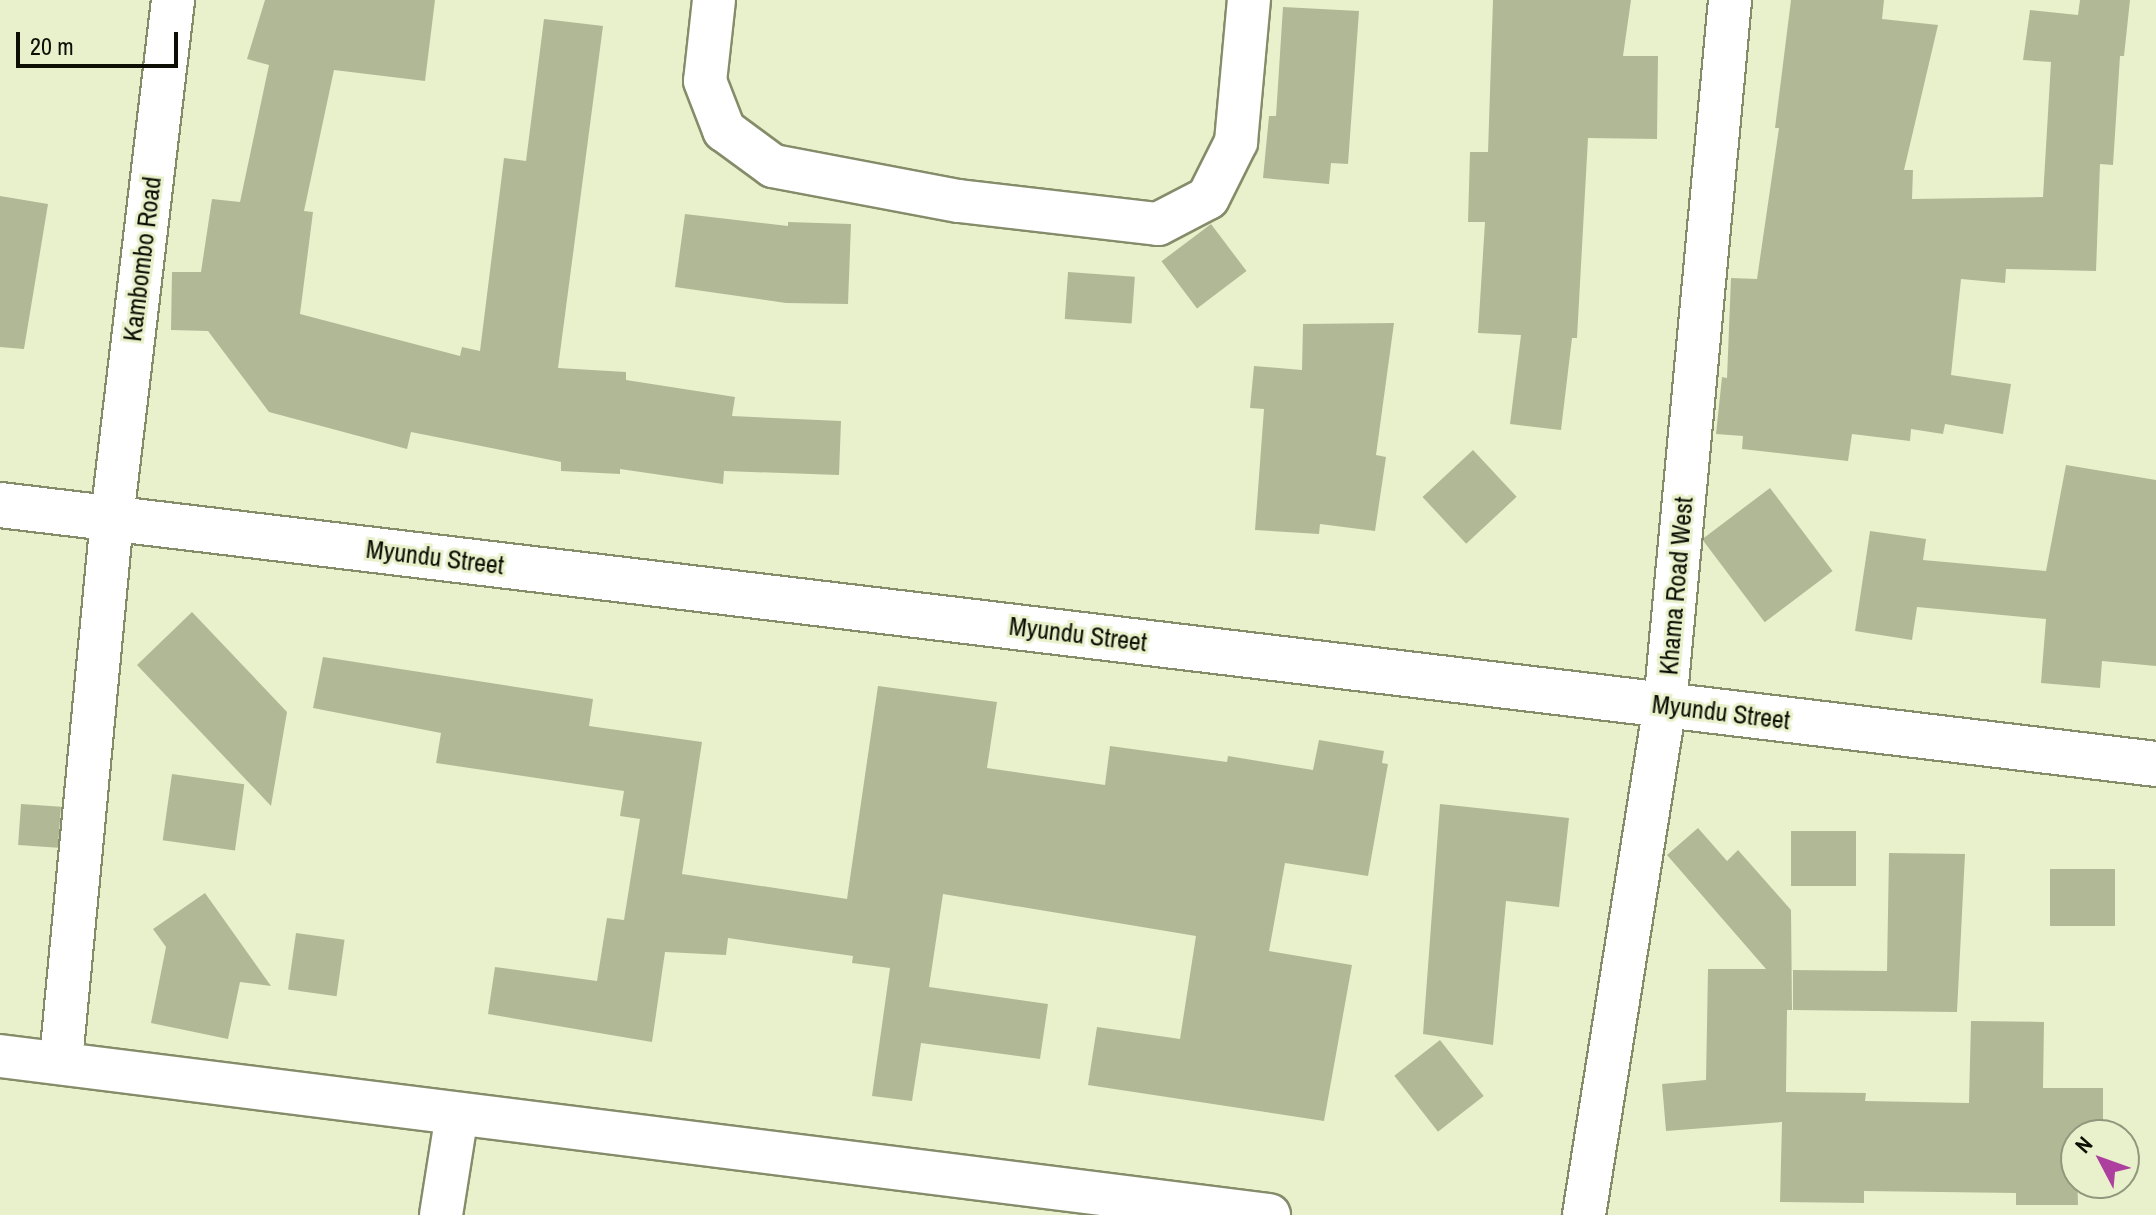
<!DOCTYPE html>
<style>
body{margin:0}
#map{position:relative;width:2156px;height:1215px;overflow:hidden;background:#e9f1cc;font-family:"Archivo Narrow",sans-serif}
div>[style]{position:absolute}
.building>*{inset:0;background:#b1b895;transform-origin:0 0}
.roads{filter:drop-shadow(2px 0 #858c6a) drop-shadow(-2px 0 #858c6a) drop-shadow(0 2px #858c6a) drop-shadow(0 -2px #858c6a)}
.street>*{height:42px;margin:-21px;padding:0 21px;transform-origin:21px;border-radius:21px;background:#fff}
.secondary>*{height:44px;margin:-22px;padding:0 22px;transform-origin:22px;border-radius:22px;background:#fff}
span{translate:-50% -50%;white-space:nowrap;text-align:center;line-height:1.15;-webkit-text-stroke:6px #e9f1cc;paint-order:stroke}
.street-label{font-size:26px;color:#0d0f04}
.north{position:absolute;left:2060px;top:1119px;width:80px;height:80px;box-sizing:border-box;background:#e9f1cc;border:2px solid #91977c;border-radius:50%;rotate:311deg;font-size:22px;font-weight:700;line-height:32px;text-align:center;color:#0d0f04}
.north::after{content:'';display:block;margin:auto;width:28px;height:36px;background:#ad409f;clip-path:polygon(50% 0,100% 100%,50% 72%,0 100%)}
.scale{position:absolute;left:16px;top:32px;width:162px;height:36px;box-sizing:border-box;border:4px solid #0d0f04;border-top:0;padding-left:10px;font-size:24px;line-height:28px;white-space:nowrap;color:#0d0f04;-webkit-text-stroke:6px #e9f1cc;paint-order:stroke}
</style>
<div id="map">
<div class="building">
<div style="clip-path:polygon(265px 0,435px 0,425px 81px,334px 70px,304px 211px,313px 212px,300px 314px,460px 356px,462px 347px,480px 351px,504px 158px,526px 161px,544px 19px,603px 26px,558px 368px,626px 372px,626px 380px,735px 397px,732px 416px,841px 421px,839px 475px,724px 471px,723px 484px,620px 469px,620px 474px,561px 471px,561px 462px,411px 432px,407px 449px,269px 412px,208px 331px,171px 330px,172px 272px,201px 272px,212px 199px,240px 202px,269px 65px,247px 59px)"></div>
<div style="clip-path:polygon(1493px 0,1631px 0,1623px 56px,1658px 56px,1657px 139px,1588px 138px,1577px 338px,1572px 338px,1561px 430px,1510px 424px,1521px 335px,1478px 333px,1485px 222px,1468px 222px,1470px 152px,1488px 152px)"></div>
<div style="clip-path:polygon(1791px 0,1884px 0,1882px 19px,1938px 25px,1904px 170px,1913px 170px,1912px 199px,2043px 197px,2051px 62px,2023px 60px,2030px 10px,2078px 15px,2080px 0,2130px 0,2124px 56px,2120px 56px,2113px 165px,2100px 164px,2096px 271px,2006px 269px,2005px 283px,1961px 279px,1951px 375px,2011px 384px,2003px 434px,1945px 424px,1943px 434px,1911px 429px,1910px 441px,1852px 434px,1848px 461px,1742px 449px,1743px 436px,1716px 434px,1722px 377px,1727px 378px,1731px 278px,1757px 279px,1779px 128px,1775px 128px)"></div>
<div style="clip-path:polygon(1283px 7px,1359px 11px,1348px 164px,1331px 163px,1329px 184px,1263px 178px,1269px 116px,1276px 116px)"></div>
<div style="clip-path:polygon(0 196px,48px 204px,24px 349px,0 347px)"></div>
<div style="clip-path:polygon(685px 214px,788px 226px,788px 222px,851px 224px,848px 304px,786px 303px,675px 287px)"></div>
<div style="left:1211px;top:224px;width:59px;height:62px;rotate:53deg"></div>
<div style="left:1068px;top:272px;width:67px;height:47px;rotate:4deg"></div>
<div style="clip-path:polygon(1394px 323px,1376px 455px,1386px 457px,1375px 531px,1320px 524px,1319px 534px,1255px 530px,1264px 409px,1250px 408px,1254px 366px,1302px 370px,1303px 324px)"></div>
<div style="left:1473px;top:450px;width:64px;height:69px;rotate:47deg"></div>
<div style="clip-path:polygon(2066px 465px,2156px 480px,2156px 666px,2102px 661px,2100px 688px,2041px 683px,2046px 619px,1917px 607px,1912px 640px,1855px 631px,1870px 531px,1926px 539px,1923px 560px,2046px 571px)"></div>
<div style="left:1770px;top:488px;width:104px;height:85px;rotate:53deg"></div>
<div style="clip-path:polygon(192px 612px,287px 712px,271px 806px,137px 665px)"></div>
<div style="clip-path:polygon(323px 657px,593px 699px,589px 726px,702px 742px,682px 874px,847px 899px,878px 686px,997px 702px,987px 768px,1105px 785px,1110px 746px,1227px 762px,1228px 756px,1313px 770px,1319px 740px,1384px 751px,1382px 763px,1388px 764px,1368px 876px,1285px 863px,1269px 951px,1352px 965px,1324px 1121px,1088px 1085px,1097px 1027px,1180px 1039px,1196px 936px,943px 894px,929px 987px,1048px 1004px,1040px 1059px,921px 1043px,912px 1101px,872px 1096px,890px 968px,852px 963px,853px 956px,728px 938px,726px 955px,665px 952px,652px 1042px,488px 1014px,495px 967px,597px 981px,607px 918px,624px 920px,640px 819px,620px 816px,624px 791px,436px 763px,441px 733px,313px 708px)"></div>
<div style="left:172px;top:774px;width:73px;height:67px;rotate:8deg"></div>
<div style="left:21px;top:804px;width:40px;height:41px;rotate:4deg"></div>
<div style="clip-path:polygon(1440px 804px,1569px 818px,1559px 907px,1506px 901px,1493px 1045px,1423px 1034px)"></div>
<div style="clip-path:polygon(1698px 828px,1727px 861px,1738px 850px,1791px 910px,1792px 1010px,1787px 1010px,1786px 1092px,1866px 1093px,1865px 1101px,1969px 1103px,1971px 1021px,2044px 1022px,2043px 1088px,2103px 1088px,2103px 1133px,2076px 1135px,2078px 1205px,2016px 1205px,2016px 1193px,1864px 1191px,1864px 1203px,1780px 1202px,1782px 1122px,1666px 1131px,1662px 1084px,1706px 1080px,1708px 969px,1766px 969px,1667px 855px)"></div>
<div style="left:1791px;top:831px;width:65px;height:55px"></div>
<div style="clip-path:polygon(1889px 853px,1965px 854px,1957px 1012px,1793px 1010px,1793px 970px,1887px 971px)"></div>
<div style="left:2050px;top:869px;width:65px;height:57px"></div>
<div style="clip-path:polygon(205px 893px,271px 986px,240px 982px,228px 1039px,151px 1023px,166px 947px,153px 929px)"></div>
<div style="left:296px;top:933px;width:49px;height:57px;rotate:8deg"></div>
<div style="left:1440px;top:1040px;width:71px;height:58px;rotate:52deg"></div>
</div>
<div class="roads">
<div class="street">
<div style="left:714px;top:0;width:81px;rotate:96.3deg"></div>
<div style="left:705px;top:81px;width:53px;rotate:68.8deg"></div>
<div style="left:724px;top:130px;width:61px;rotate:36.3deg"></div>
<div style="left:773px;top:166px;width:189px;rotate:10.7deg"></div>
<div style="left:959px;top:201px;width:200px;rotate:6.6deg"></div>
<div style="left:1158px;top:224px;width:56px;rotate:-27.5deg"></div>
<div style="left:1208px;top:198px;width:63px;rotate:-63.4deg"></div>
<div style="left:1236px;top:142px;width:143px;rotate:-84.8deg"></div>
<div style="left:0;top:1056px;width:1279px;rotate:7.14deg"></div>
<div style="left:61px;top:1060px;width:544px;rotate:-84.62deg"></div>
<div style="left:112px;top:518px;width:522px;rotate:-83.28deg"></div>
<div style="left:441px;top:1215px;width:102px;rotate:-81deg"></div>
<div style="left:1584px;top:1215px;width:516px;rotate:-80.98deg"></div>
<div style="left:1665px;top:705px;width:708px;rotate:-84.73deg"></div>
</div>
<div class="secondary">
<div style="left:0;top:505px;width:2172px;rotate:6.85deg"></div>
</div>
</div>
<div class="street-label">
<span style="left:142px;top:259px;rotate:-83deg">Kambombo Road</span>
<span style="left:435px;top:557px;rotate:7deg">Myundu Street</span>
<span style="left:1676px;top:586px;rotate:-85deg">Khama Road West</span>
<span style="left:1078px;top:634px;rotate:7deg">Myundu Street</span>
<span style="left:1721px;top:712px;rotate:7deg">Myundu Street</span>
</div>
<div class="north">N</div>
<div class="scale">20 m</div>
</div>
